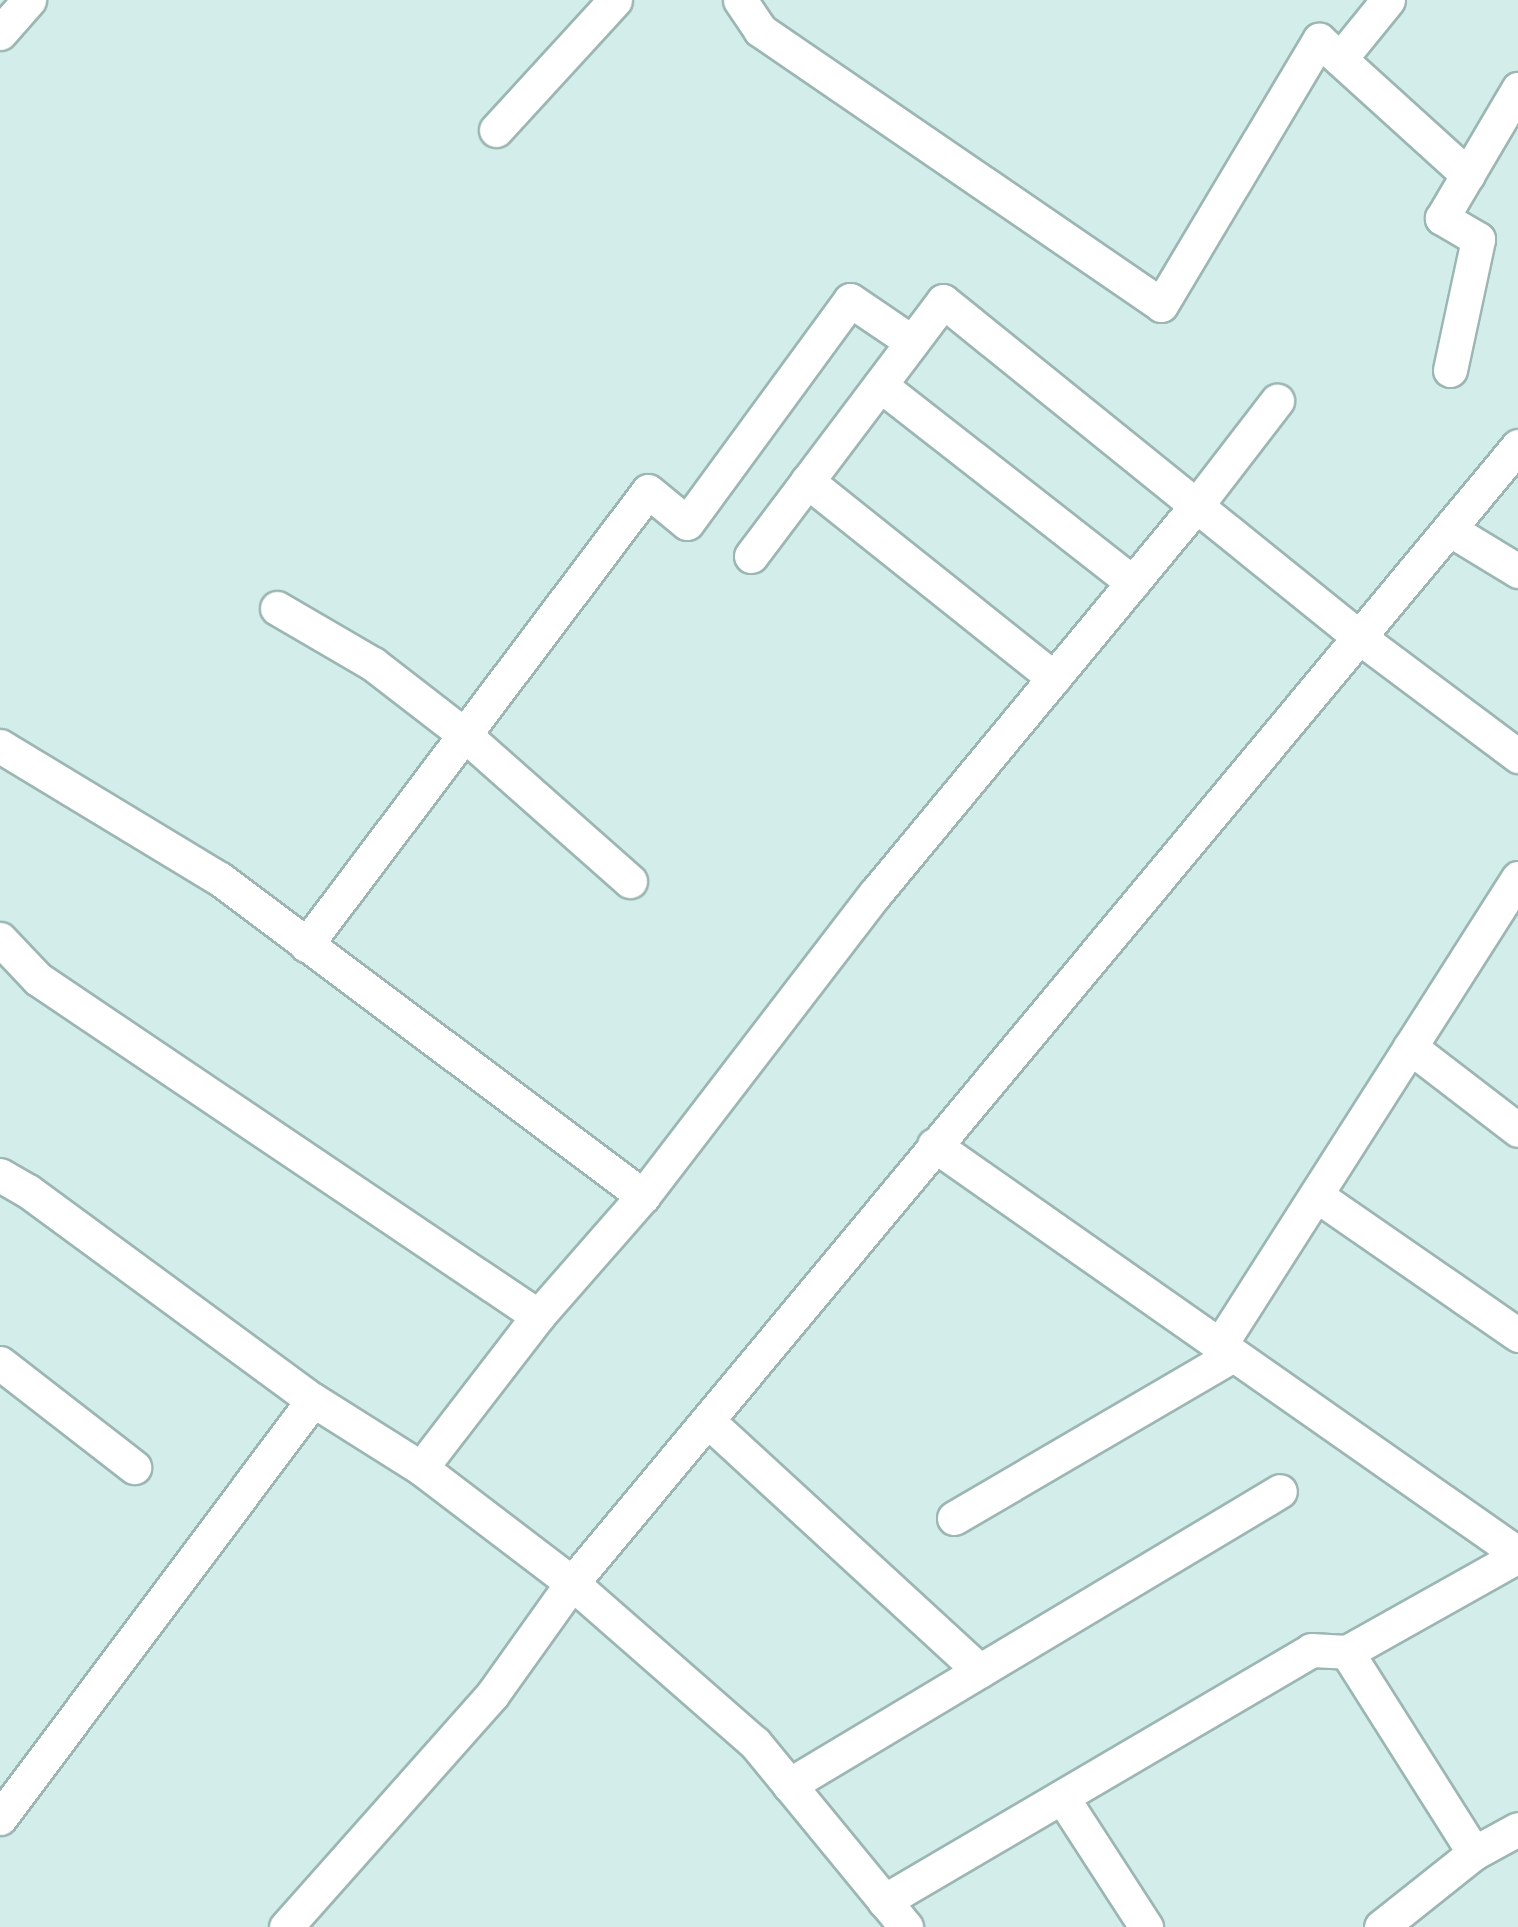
<!DOCTYPE html>
<style>
body{margin:0}
#map{position:relative;width:1518px;height:1927px;overflow:hidden;background:#d3eeea;font-family:"DejaVu Sans",sans-serif}
div>[style]{position:absolute}
.roads{filter:drop-shadow(2px 0 #9cb6b3) drop-shadow(-2px 0 #9cb6b3) drop-shadow(0 2px #9cb6b3) drop-shadow(0 -2px #9cb6b3)}
.minor>*{height:33px;margin:-16.5px;padding:0 16.5px;transform-origin:16.5px;border-radius:16.5px;background:#fff}
.tertiary>*{height:33px;margin:-16.5px;padding:0 16.5px;transform-origin:16.5px;border-radius:16.5px;background:#fff}
span{translate:-50% -50%;white-space:nowrap;text-align:center;line-height:1.15;-webkit-text-stroke:5px #d3eeea;paint-order:stroke}
</style>
<div id="map">
<div class="roads">
<div class="minor">
<div style="left:740px;top:0;width:36px;rotate:56deg"></div>
<div style="left:760px;top:30px;width:486px;rotate:34.4deg"></div>
<div style="left:1161px;top:305px;width:309px;rotate:-59.2deg"></div>
<div style="left:1319px;top:40px;width:201px;rotate:42.2deg"></div>
<div style="left:0;top:33px;width:44px;rotate:-48.7deg"></div>
<div style="left:1340px;top:59px;width:76px;rotate:-50.9deg"></div>
<div style="left:496px;top:130px;width:176px;rotate:-47.5deg"></div>
<div style="left:1450px;top:370px;width:134px;rotate:-77.9deg"></div>
<div style="left:1478px;top:239px;width:42px;rotate:-149.7deg"></div>
<div style="left:1442px;top:218px;width:150px;rotate:-59.5deg"></div>
<div style="left:880px;top:385px;width:321px;rotate:38deg"></div>
<div style="left:807px;top:481px;width:316px;rotate:38.6deg"></div>
<div style="left:1449px;top:529px;width:81px;rotate:31.3deg"></div>
<div style="left:751px;top:556px;width:319px;rotate:-53deg"></div>
<div style="left:943px;top:301px;width:535px;rotate:38.93deg"></div>
<div style="left:1359px;top:637px;width:199px;rotate:36.8deg"></div>
<div style="left:277px;top:608px;width:111px;rotate:30.3deg"></div>
<div style="left:373px;top:664px;width:118px;rotate:37.7deg"></div>
<div style="left:466px;top:736px;width:219px;rotate:41.5deg"></div>
<div style="left:0;top:746px;width:257px;rotate:31.2deg"></div>
<div style="left:220px;top:879px;width:529px;rotate:36.85deg"></div>
<div style="left:0;top:939px;width:55px;rotate:46.5deg"></div>
<div style="left:38px;top:979px;width:603px;rotate:33.98deg"></div>
<div style="left:306px;top:945px;width:568px;rotate:-53.01deg"></div>
<div style="left:648px;top:491px;width:50px;rotate:39.4deg"></div>
<div style="left:687px;top:523px;width:276px;rotate:-53.8deg"></div>
<div style="left:850px;top:300px;width:75px;rotate:34.1deg"></div>
<div style="left:1410px;top:1047px;width:136px;rotate:37.5deg"></div>
<div style="left:934px;top:1145px;width:349px;rotate:35deg"></div>
<div style="left:1220px;top:1345px;width:554px;rotate:-57.46deg"></div>
<div style="left:1316px;top:1195px;width:246px;rotate:34.7deg"></div>
<div style="left:1220px;top:1345px;width:364px;rotate:35deg"></div>
<div style="left:0;top:1363px;width:170px;rotate:37.8deg"></div>
<div style="left:708px;top:1421px;width:369px;rotate:42.6deg"></div>
<div style="left:421px;top:1468px;width:192px;rotate:-52.4deg"></div>
<div style="left:538px;top:1316px;width:159px;rotate:-48.8deg"></div>
<div style="left:643px;top:1196px;width:381px;rotate:-52.5deg"></div>
<div style="left:875px;top:894px;width:504px;rotate:-50.4deg"></div>
<div style="left:1196px;top:506px;width:133px;rotate:-52.4deg"></div>
<div style="left:954px;top:1518px;width:323px;rotate:-30.3deg"></div>
<div style="left:789px;top:1785px;width:572px;rotate:-30.91deg"></div>
<div style="left:1062px;top:1797px;width:155px;rotate:57.1deg"></div>
<div style="left:1474px;top:1853px;width:50px;rotate:-28.6deg"></div>
<div style="left:884px;top:1901px;width:495px;rotate:-30.4deg"></div>
<div style="left:1311px;top:1650px;width:36px;rotate:3deg"></div>
<div style="left:286px;top:1927px;width:310px;rotate:-48.4deg"></div>
<div style="left:492px;top:1695px;width:138px;rotate:-54.5deg"></div>
<div style="left:1381px;top:1927px;width:119px;rotate:-38.5deg"></div>
<div style="left:1474px;top:1853px;width:238px;rotate:-122.3deg"></div>
<div style="left:1347px;top:1652px;width:196px;rotate:-29.3deg"></div>
</div>
<div class="tertiary">
<div style="left:0;top:1175px;width:32px;rotate:30deg"></div>
<div style="left:28px;top:1191px;width:353px;rotate:36.3deg"></div>
<div style="left:313px;top:1400px;width:128px;rotate:32.2deg"></div>
<div style="left:421px;top:1468px;width:190px;rotate:37.3deg"></div>
<div style="left:572px;top:1583px;width:243px;rotate:41.2deg"></div>
<div style="left:755px;top:1743px;width:238px;rotate:50.6deg"></div>
<div style="left:572px;top:1583px;width:1479px;rotate:-50.24deg"></div>
<div style="left:0;top:1818px;width:522px;rotate:-53.17deg"></div>
</div>
</div>
</div>
